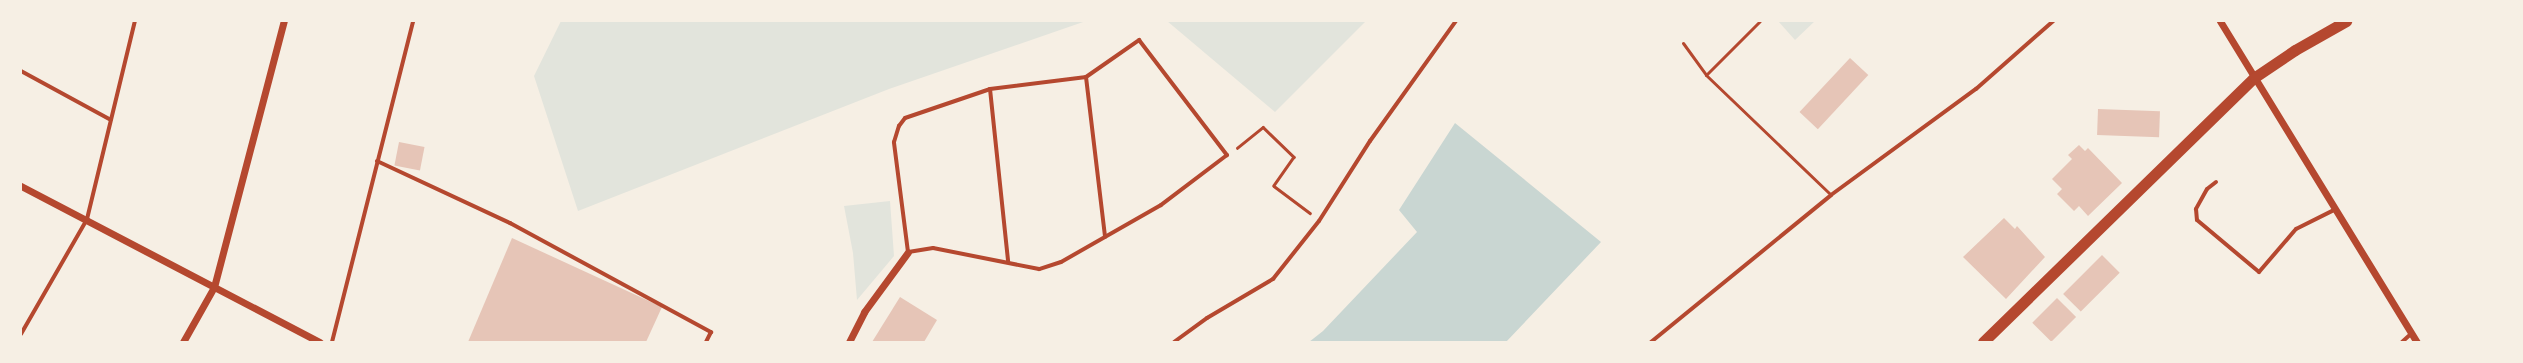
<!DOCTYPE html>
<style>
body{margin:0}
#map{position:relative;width:2523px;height:363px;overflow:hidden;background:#f6efe4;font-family:"Roboto Condensed",sans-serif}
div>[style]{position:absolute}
.green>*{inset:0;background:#e2e4dc}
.water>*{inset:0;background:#c9d6d2}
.building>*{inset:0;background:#e6c5b7;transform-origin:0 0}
.path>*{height:2.5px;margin:-1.25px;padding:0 1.25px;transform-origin:1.25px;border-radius:1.25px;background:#b5482f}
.service>*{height:3px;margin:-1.5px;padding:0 1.5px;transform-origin:1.5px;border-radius:1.5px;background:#b5482f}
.minor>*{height:4px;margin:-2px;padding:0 2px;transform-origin:2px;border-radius:2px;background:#b5482f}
.tertiary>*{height:7px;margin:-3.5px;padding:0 3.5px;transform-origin:3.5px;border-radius:3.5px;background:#b5482f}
.trunk>*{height:11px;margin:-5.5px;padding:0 5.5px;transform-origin:5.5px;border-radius:5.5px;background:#b5482f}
span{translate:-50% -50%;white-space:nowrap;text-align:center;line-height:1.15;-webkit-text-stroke:3px #f6efe4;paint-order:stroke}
.frame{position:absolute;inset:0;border:22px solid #f6efe4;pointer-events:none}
</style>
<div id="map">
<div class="green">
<div style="clip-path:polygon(561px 21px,992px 22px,1086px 21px,889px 89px,578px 211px,534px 76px)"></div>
<div style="clip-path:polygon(1167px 21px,1366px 21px,1275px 112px)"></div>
<div style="clip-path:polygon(1778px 21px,1815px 21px,1795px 40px)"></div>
<div style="clip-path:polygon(890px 201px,894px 256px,857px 300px,853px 253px,844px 206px)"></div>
</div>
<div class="water">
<div style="clip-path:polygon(1455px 123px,1601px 242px,1506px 342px,1309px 342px,1323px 331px,1417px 232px,1399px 210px)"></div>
</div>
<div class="building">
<div style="left:1850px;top:58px;width:25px;height:74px;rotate:43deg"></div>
<div style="left:2098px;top:109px;width:62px;height:26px;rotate:2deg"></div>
<div style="left:399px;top:142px;width:26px;height:24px;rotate:11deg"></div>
<div style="clip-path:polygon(2079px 145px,2085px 151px,2088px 148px,2122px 183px,2088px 216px,2079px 206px,2074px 211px,2057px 194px,2062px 189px,2052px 179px,2072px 159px,2068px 155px)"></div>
<div style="clip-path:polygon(2004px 218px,2015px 229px,2017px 226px,2045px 257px,2006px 299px,1963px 257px)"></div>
<div style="clip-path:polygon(512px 238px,662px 307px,646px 342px,468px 342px)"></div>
<div style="left:2102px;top:255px;width:25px;height:55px;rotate:45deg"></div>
<div style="clip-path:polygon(900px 297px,937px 320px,924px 342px,872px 342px)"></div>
<div style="left:2057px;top:298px;width:27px;height:35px;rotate:45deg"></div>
</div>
<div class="path">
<div style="left:1237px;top:148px;width:33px;rotate:-39deg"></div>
<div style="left:1263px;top:127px;width:43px;rotate:44.1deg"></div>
<div style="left:1294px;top:157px;width:35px;rotate:125deg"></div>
<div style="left:1274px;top:186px;width:45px;rotate:36.9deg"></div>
</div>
<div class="service">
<div style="left:1683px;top:43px;width:39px;rotate:54deg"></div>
<div style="left:1706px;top:75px;width:173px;rotate:43.8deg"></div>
<div style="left:1706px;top:75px;width:76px;rotate:-45deg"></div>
</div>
<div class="minor">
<div style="left:1139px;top:40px;width:145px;rotate:52.6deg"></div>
<div style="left:1227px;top:155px;width:83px;rotate:142.9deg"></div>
<div style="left:1161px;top:205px;width:115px;rotate:150.3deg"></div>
<div style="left:1061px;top:262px;width:23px;rotate:162deg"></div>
<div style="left:1039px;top:269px;width:108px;rotate:-168.8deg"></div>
<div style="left:933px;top:248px;width:25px;rotate:171deg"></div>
<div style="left:908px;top:252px;width:111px;rotate:-97.3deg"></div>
<div style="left:894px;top:142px;width:17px;rotate:-73deg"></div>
<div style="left:899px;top:126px;width:10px;rotate:-53deg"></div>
<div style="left:905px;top:118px;width:90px;rotate:-18.8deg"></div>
<div style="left:990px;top:89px;width:97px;rotate:-7.1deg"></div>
<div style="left:1086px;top:77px;width:65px;rotate:-34.9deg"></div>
<div style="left:21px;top:71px;width:102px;rotate:28.6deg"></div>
<div style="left:1086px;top:77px;width:161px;rotate:83.2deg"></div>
<div style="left:990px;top:89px;width:173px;rotate:84deg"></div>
<div style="left:377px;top:161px;width:147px;rotate:25deg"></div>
<div style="left:510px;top:223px;width:229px;rotate:28.5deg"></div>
<div style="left:711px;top:332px;width:11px;rotate:117deg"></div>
<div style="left:2216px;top:182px;width:11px;rotate:142deg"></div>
<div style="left:2207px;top:189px;width:23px;rotate:119deg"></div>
<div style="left:2196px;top:209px;width:11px;rotate:85deg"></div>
<div style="left:2197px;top:220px;width:81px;rotate:40deg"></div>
<div style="left:2259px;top:272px;width:57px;rotate:-49.3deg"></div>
<div style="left:2296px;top:229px;width:45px;rotate:-26.6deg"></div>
<div style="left:21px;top:334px;width:133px;rotate:-60.1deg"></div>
<div style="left:87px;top:219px;width:204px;rotate:-76.4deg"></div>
<div style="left:332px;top:342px;width:331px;rotate:-75.8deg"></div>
<div style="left:1174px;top:342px;width:41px;rotate:-36deg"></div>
<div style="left:1207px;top:318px;width:77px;rotate:-30.6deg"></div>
<div style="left:1273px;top:279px;width:74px;rotate:-51.6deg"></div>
<div style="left:1319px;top:221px;width:95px;rotate:-57.5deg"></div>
<div style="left:1370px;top:141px;width:148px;rotate:-54.4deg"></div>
<div style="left:1651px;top:342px;width:232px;rotate:-39.2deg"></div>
<div style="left:1831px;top:195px;width:180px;rotate:-36.2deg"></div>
<div style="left:1976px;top:89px;width:103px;rotate:-41.4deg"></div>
<div style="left:2402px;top:342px;width:13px;rotate:-42deg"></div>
</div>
<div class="tertiary">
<div style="left:2220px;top:21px;width:377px;rotate:58.5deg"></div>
<div style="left:21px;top:186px;width:337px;rotate:27.6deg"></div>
<div style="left:183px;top:342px;width:63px;rotate:-60.6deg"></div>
<div style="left:214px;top:287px;width:275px;rotate:-75.3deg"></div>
<div style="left:849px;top:342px;width:34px;rotate:-63deg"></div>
<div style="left:864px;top:312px;width:74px;rotate:-53.7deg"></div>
</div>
<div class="trunk">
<div style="left:1983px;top:342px;width:380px;rotate:-44.3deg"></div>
<div style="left:2255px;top:77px;width:48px;rotate:-34deg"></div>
<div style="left:2295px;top:50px;width:59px;rotate:-29.6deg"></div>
</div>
<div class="frame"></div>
</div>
